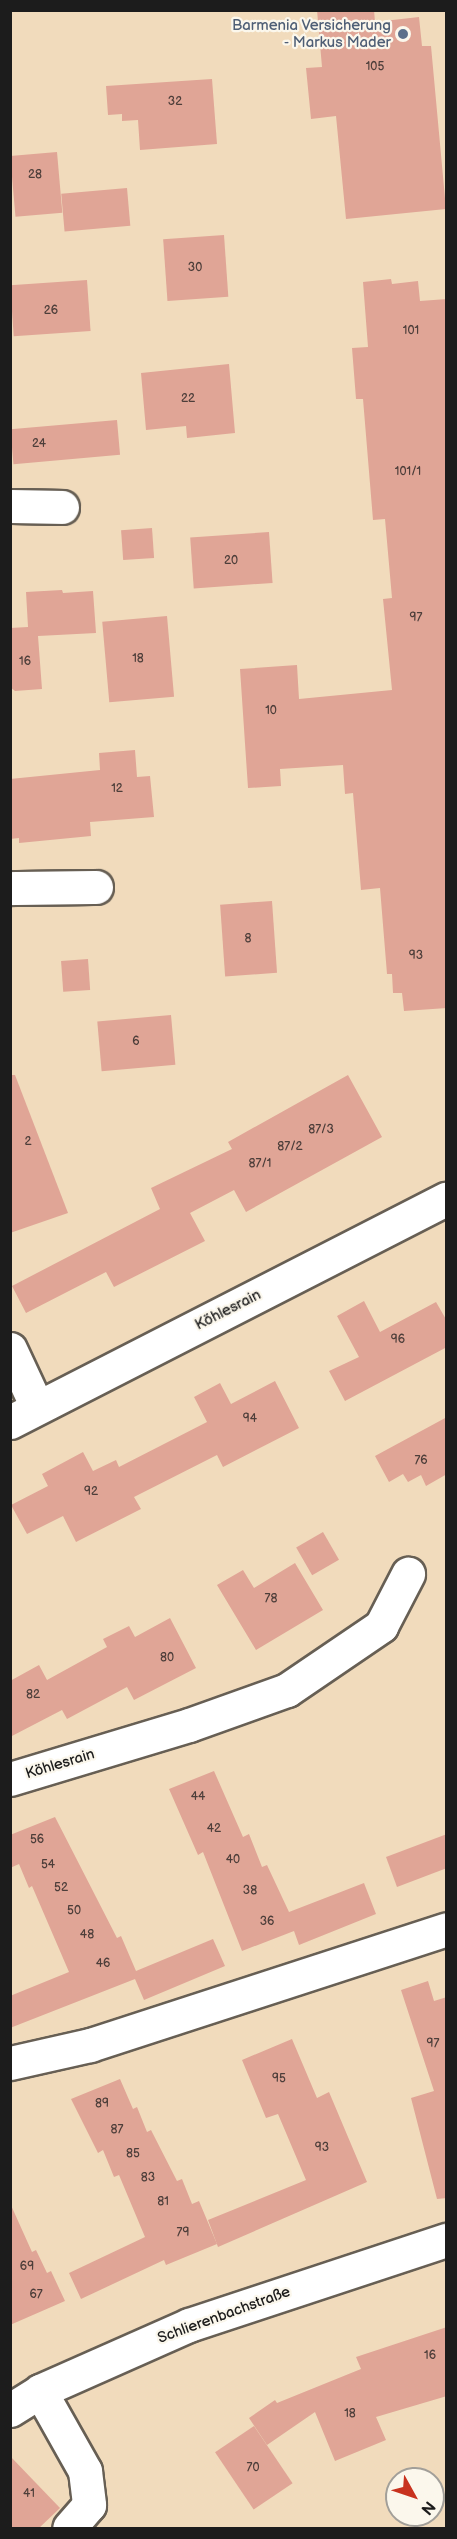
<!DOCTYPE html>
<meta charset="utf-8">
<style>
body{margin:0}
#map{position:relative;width:457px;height:2539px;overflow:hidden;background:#f1dbbc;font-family:"Balsamiq Sans",sans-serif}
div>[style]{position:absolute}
.building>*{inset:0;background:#e0a596;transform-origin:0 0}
.roads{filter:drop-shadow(2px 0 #675f54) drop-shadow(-2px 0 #675f54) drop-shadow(0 2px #675f54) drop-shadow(0 -2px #675f54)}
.street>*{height:33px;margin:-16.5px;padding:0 16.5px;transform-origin:16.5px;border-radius:16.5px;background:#fff}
.dots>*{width:16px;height:16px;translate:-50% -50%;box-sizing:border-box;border:3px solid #fbf7ec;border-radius:50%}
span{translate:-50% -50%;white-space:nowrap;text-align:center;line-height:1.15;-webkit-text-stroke:4.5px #fbf7ec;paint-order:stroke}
.number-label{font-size:12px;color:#4d3e3a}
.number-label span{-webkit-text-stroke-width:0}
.service-label{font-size:15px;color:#4e5e75}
.right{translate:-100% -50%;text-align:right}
.street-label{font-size:15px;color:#1c1c1c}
.frame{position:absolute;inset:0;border:12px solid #1c1c1c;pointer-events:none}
.north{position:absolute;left:385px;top:2467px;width:60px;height:60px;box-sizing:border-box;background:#fbf7ec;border:2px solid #a29f99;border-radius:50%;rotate:130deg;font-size:16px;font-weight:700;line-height:24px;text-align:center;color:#1c1c1c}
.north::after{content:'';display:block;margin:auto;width:21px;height:27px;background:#c8321e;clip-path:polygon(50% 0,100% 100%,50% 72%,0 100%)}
</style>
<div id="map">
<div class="building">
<div style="clip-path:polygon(317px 10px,374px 10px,375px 22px,419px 17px,422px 46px,431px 46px,446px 209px,346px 219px,336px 116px,311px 119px,306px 68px,322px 67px)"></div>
<div style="clip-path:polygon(212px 79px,217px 144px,140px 150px,138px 120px,122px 121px,122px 114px,108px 115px,106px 86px)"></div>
<div style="left:57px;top:152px;width:61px;height:47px;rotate:85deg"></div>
<div style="left:127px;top:188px;width:38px;height:66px;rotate:85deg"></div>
<div style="left:224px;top:235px;width:62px;height:61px;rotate:86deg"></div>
<div style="clip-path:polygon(391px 279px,392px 284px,418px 281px,420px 301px,447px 299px,447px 1008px,404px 1011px,402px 993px,393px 993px,392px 974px,387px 974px,380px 888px,361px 890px,353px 793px,345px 794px,343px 765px,280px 769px,281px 786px,248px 788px,240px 669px,297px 665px,299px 699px,392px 690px,383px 599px,392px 598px,385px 519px,373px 520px,363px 399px,356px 399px,352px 348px,368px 347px,363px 282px)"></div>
<div style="left:87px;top:280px;width:51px;height:77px;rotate:86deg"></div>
<div style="clip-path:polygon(229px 364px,235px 433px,187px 438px,186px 426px,146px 430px,141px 373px)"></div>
<div style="left:117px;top:420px;width:35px;height:107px;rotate:85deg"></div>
<div style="left:152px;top:528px;width:30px;height:31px;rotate:86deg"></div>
<div style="left:269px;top:532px;width:51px;height:79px;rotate:86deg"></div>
<div style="clip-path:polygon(62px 590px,63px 593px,93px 591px,96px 633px,38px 636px,42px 689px,15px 691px,10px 687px,10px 628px,28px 627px,26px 592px)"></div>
<div style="left:167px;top:616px;width:81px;height:65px;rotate:85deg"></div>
<div style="clip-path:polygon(135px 750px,137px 777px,150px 776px,154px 817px,90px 822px,91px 836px,19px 843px,19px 838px,10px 839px,10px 779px,100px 770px,99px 753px)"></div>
<div style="left:272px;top:901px;width:72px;height:52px;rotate:86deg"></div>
<div style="left:88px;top:959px;width:31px;height:27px;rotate:86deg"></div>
<div style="left:171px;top:1015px;width:50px;height:74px;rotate:85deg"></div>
<div style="clip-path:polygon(10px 1075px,15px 1075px,68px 1213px,10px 1233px)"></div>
<div style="clip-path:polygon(348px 1075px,382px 1137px,246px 1212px,234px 1190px,190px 1213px,205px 1241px,114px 1287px,106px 1272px,26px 1313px,12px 1286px,160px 1209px,151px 1188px,232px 1149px,228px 1142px)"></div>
<div style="clip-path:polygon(364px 1301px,380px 1332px,436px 1302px,447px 1321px,447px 1347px,345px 1401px,329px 1371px,359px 1357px,337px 1316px)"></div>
<div style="clip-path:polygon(275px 1381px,299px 1428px,223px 1467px,217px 1455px,134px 1497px,141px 1509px,76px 1542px,63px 1516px,27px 1534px,11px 1505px,48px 1486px,42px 1474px,83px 1452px,93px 1471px,116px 1460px,119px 1467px,207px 1422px,194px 1397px,220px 1383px,231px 1404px)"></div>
<div style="clip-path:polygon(447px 1417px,447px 1474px,426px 1486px,421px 1475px,408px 1482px,403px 1474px,389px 1482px,375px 1456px)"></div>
<div style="left:323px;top:1532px;width:32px;height:31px;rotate:60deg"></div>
<div style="clip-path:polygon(295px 1563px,323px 1610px,256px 1650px,217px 1585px,243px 1570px,254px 1588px)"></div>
<div style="clip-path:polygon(170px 1618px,196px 1668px,134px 1700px,127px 1687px,67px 1719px,62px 1710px,10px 1737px,10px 1681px,39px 1665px,47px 1680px,107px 1647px,103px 1639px,129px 1626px,135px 1637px)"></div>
<div style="clip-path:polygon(214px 1771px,243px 1837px,249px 1834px,262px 1867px,267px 1865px,289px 1912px,364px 1883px,376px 1914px,299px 1945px,294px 1931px,242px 1951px,203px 1852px,198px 1855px,169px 1789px)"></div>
<div style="clip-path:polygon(55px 1817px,117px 1938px,121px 1936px,136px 1971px,213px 1939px,225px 1966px,144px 2000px,135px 1979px,10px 2028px,10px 1996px,69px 1972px,32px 1886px,29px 1888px,19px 1864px,10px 1868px,10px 1835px)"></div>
<div style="clip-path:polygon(447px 1834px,447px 1868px,397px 1887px,386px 1857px)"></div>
<div style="clip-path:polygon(428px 1981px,434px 2001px,447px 1997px,447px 2198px,437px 2199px,411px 2098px,434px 2091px,401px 1990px)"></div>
<div style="clip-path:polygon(292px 2039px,317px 2098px,329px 2092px,367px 2182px,218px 2247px,208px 2220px,306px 2180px,278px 2114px,266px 2118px,242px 2060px)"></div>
<div style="clip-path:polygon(120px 2079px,133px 2109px,137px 2107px,147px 2132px,151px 2130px,177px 2181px,182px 2179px,192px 2204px,199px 2201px,217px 2244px,166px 2265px,164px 2260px,81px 2299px,69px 2273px,145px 2237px,119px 2175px,114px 2177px,103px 2150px,98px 2153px,71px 2099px)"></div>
<div style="clip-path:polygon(10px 2203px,32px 2252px,36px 2250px,47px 2273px,51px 2271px,65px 2301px,10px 2325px)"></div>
<div style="clip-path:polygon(447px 2327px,447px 2396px,376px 2417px,386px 2440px,335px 2461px,315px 2412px,267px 2445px,249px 2418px,275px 2400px,277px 2403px,361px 2369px,356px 2357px)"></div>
<div style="left:254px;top:2426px;width:69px;height:47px;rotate:56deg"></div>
<div style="clip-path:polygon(10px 2456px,60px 2508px,38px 2529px,10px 2529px)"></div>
</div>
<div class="roads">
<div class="street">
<div style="left:10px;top:506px;width:52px;rotate:1.1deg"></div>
<div style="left:10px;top:888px;width:86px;rotate:-0.7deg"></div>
<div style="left:10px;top:1349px;width:64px;rotate:65deg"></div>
<div style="left:10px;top:1422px;width:490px;rotate:-27.1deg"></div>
<div style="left:10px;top:1779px;width:187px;rotate:-16.8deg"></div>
<div style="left:189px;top:1725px;width:104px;rotate:-19.7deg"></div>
<div style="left:287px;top:1690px;width:114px;rotate:-34.2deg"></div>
<div style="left:381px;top:1626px;width:59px;rotate:-62.6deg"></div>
<div style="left:10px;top:2063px;width:82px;rotate:-12.7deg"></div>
<div style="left:90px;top:2045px;width:374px;rotate:-18deg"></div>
<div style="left:40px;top:2391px;width:92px;rotate:60.6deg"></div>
<div style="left:85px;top:2471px;width:34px;rotate:83deg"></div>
<div style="left:89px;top:2505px;width:30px;rotate:131deg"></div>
<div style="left:10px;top:2410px;width:36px;rotate:-32deg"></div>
<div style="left:40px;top:2391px;width:163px;rotate:-23.9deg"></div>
<div style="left:189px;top:2325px;width:271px;rotate:-18.3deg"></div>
</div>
</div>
<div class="dots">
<div style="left:403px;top:34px;background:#5c6f8a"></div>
</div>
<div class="number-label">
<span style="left:375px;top:67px">105</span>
<span style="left:175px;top:102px">32</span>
<span style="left:35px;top:175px">28</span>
<span style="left:195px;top:268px">30</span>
<span style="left:51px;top:311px">26</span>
<span style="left:411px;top:331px">101</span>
<span style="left:188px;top:399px">22</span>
<span style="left:39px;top:444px">24</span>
<span style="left:408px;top:472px">101/1</span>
<span style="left:231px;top:561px">20</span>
<span style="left:416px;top:618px">97</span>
<span style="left:138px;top:659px">18</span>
<span style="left:25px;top:662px">16</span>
<span style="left:271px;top:711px">10</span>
<span style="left:117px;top:789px">12</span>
<span style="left:248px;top:939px">8</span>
<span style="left:416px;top:956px">93</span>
<span style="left:136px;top:1042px">6</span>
<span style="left:321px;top:1130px">87/3</span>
<span style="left:28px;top:1142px">2</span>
<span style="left:290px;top:1147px">87/2</span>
<span style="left:260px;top:1164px">87/1</span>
<span style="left:398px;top:1340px">96</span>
<span style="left:250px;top:1419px">94</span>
<span style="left:421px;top:1461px">76</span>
<span style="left:91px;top:1492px">92</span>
<span style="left:271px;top:1599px">78</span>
<span style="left:167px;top:1658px">80</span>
<span style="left:33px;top:1695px">82</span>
<span style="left:198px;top:1797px">44</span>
<span style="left:214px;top:1829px">42</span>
<span style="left:37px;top:1840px">56</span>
<span style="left:233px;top:1860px">40</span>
<span style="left:48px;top:1865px">54</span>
<span style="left:61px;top:1888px">52</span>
<span style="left:250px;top:1891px">38</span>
<span style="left:74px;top:1911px">50</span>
<span style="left:267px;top:1922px">36</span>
<span style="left:87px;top:1935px">48</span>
<span style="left:103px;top:1964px">46</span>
<span style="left:433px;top:2044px">97</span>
<span style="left:279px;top:2079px">95</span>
<span style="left:102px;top:2104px">89</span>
<span style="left:117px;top:2130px">87</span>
<span style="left:322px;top:2148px">93</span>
<span style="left:133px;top:2154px">85</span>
<span style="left:148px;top:2178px">83</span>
<span style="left:163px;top:2202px">81</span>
<span style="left:183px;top:2233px">79</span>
<span style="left:27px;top:2267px">69</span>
<span style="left:36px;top:2295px">67</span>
<span style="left:430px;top:2356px">16</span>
<span style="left:350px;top:2414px">18</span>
<span style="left:253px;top:2468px">70</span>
<span style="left:29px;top:2494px">41</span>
</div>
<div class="service-label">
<span class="right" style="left:391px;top:34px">Barmenia Versicherung<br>- Markus Mader</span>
</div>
<div class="street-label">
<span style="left:228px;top:1310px;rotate:-27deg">Köhlesrain</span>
<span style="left:60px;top:1764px;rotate:-17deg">Köhlesrain</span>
<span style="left:224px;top:2315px;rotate:-20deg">Schlierenbachstraße</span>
</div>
<div class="frame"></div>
<div class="north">N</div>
</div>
